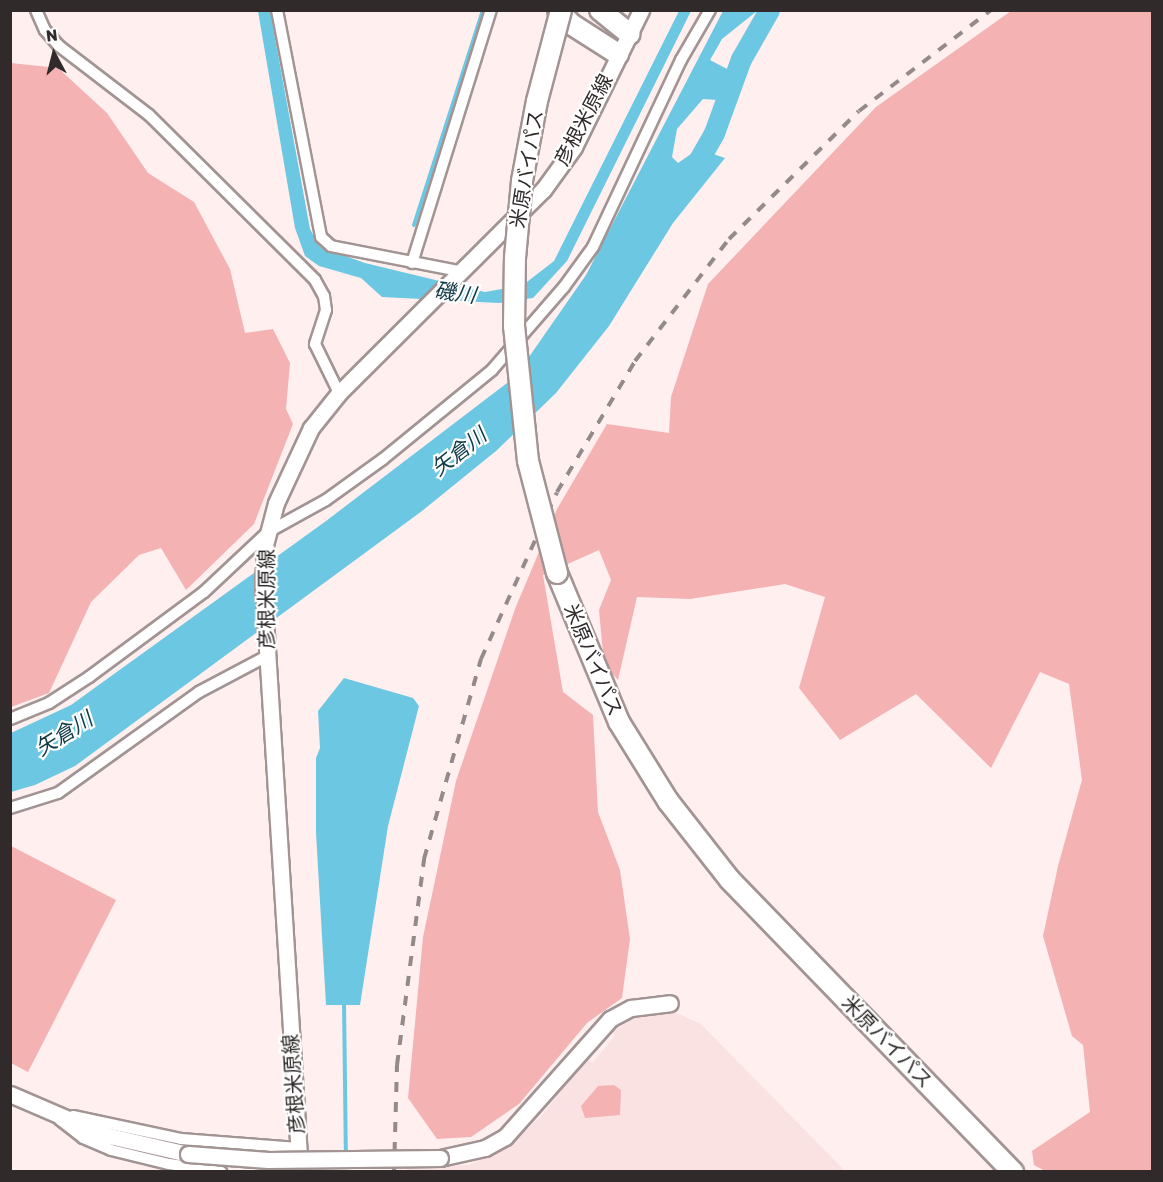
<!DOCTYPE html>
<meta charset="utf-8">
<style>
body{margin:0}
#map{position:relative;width:1163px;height:1182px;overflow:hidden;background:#ffefef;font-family:Rubik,"Noto Sans JP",sans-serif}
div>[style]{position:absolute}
.built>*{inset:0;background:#fbe2e2}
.green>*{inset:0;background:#f4b2b3}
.water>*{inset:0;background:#6cc7e2}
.stream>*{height:4px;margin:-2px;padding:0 2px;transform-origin:2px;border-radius:2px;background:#6cc7e2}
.river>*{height:21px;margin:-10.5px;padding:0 10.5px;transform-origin:10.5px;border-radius:10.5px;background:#6cc7e2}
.roads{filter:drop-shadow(2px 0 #a39494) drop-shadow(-2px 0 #a39494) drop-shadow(0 2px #a39494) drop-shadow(0 -2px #a39494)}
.street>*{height:10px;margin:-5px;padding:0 5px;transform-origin:5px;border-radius:5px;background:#fff}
.secondary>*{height:15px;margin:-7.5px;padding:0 7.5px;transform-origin:7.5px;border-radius:7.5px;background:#fff}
.highway>*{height:20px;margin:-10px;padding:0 10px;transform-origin:10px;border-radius:10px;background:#fff}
.rail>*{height:4px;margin-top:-2px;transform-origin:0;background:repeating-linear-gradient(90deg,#958a8a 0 10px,transparent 0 20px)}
.bridges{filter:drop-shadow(2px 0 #a39494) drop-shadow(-2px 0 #a39494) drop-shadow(0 2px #a39494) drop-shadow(0 -2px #a39494)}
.secondary-bridge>*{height:15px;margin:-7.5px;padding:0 7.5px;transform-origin:7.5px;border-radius:7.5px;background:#fff}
.highway-bridge>*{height:20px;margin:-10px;padding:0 10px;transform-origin:10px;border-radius:10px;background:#fff}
span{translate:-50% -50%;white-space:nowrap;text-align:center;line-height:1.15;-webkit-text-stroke:4.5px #fff;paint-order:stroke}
.street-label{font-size:20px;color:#302a2a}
.water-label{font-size:21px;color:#113b47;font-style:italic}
.frame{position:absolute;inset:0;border:12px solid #302a2a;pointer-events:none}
.north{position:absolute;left:24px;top:24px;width:60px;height:60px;-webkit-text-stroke:4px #fff;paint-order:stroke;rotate:353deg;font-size:16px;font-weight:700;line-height:24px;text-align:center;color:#302a2a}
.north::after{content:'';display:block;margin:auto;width:21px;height:27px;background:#302a2a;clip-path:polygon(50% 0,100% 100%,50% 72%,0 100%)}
</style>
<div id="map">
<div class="built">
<div style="clip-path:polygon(668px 1009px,701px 1024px,845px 1171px,406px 1172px,406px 1168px,469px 1165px,510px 1146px,542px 1115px,587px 1058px,592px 1063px,615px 1036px,612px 1032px,637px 1017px,667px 1013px)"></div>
</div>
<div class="green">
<div style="clip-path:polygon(1011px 11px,1152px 11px,1152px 1171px,1045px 1171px,1034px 1165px,1032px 1151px,1090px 1112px,1083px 1045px,1072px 1036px,1043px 936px,1058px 866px,1082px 780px,1069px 684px,1040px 672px,991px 768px,916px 694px,840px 740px,799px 688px,825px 597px,785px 584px,690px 599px,637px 597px,618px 680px,604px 664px,599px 610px,611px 580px,599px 550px,543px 575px,563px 692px,593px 715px,598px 812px,620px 870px,630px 939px,622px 998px,587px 1023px,519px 1104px,471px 1137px,437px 1139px,408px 1098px,423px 937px,456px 781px,515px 609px,557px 509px,607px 424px,669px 433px,671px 397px,708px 284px,876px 107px)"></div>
<div style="clip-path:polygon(11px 63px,58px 68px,107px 113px,148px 173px,194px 202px,230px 269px,245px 333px,273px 329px,290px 363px,286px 409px,293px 424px,254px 524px,186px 590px,161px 548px,139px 555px,91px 602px,49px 693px,11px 707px)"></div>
<div style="clip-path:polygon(11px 846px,116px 900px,28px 1072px,11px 1063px)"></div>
<div style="clip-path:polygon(614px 1085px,621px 1090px,620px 1115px,585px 1118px,581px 1106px,598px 1086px)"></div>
</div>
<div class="water">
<div style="clip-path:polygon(258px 11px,270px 11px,310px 229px,320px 247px,365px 263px,485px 292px,523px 285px,554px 261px,679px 11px,691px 11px,567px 261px,533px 298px,499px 303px,382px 297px,361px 278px,319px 266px,305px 256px,295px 228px)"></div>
<div style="clip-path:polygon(723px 11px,757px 11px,722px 39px,710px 60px,729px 70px,739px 89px,731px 101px,703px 99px,677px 129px,672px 157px,678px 163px,691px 154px,707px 152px,725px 158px,673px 223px,609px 326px,556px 393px,496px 451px,422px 511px,75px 766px,35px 785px,11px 792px,11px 733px,71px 705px,326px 521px,515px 377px,586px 275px)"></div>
<div style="clip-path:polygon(344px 678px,413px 698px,419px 706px,388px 826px,360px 1005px,326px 1005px,316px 833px,316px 758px,320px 748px,318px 711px)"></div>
</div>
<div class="stream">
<div style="left:414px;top:225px;width:226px;rotate:-72.2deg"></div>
<div style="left:344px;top:1001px;width:155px;rotate:89.3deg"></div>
</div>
<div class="river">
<div style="left:689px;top:177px;width:51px;rotate:-60.4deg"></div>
<div style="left:714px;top:133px;width:79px;rotate:-70deg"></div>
<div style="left:741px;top:59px;width:56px;rotate:-60.3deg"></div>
</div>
<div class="roads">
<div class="street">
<div style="left:36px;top:10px;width:22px;rotate:66deg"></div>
<div style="left:45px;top:30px;width:21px;rotate:49deg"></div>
<div style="left:59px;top:46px;width:113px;rotate:37.5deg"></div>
<div style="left:149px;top:115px;width:234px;rotate:44.8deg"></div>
<div style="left:315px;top:280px;width:18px;rotate:61deg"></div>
<div style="left:324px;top:296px;width:14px;rotate:82deg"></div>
<div style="left:326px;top:310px;width:36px;rotate:108deg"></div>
<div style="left:315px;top:344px;width:55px;rotate:63.9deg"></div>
<div style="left:277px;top:10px;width:231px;rotate:79deg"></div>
<div style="left:321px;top:237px;width:13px;rotate:42deg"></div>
<div style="left:331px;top:246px;width:135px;rotate:11.1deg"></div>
<div style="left:412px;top:263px;width:265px;rotate:-72.7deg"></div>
<div style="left:10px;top:719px;width:42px;rotate:-22.3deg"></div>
<div style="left:49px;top:703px;width:48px;rotate:-33deg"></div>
<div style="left:89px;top:677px;width:143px;rotate:-36.5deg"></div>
<div style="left:204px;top:592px;width:88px;rotate:-43.2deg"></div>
<div style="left:268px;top:532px;width:66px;rotate:-28.9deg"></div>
<div style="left:326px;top:500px;width:70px;rotate:-35.7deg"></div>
<div style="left:383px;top:459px;width:141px;rotate:-39.2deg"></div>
<div style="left:492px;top:370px;width:110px;rotate:-49.1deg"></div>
<div style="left:564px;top:287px;width:49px;rotate:-54.1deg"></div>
<div style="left:593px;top:247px;width:207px;rotate:-64.8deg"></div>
<div style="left:681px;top:60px;width:58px;rotate:-59.9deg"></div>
<div style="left:10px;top:808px;width:50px;rotate:-17.4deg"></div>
<div style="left:58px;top:793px;width:173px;rotate:-35.6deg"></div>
<div style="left:199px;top:692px;width:77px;rotate:-27.9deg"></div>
<div style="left:73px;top:1116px;width:110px;rotate:12deg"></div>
<div style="left:181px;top:1139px;width:117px;rotate:4.4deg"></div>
<div style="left:59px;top:1119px;width:31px;rotate:38deg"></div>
<div style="left:83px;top:1138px;width:30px;rotate:23deg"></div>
<div style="left:111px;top:1150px;width:60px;rotate:13.6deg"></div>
<div style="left:169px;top:1164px;width:53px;rotate:8.7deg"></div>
</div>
<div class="secondary">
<div style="left:10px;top:1094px;width:103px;rotate:23.3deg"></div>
<div style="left:105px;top:1135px;width:85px;rotate:12.9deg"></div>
<div style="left:440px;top:1158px;width:46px;rotate:-12.5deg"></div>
<div style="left:485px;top:1148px;width:23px;rotate:-29deg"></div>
<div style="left:505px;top:1137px;width:158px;rotate:-48.3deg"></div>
<div style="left:610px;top:1019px;width:24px;rotate:-28deg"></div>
<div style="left:631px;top:1008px;width:39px;rotate:-7deg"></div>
<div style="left:300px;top:1172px;width:588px;rotate:-93.61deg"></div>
<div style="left:263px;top:585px;width:40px;rotate:-87.1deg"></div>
<div style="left:265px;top:545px;width:43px;rotate:-75.3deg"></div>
<div style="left:276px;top:503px;width:83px;rotate:-65deg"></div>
<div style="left:311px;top:428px;width:45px;rotate:-51.3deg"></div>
<div style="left:339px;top:393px;width:288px;rotate:-44.9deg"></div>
<div style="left:543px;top:190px;width:53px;rotate:-54.2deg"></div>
<div style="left:574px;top:147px;width:153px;rotate:-63.9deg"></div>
</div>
<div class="highway">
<div style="left:558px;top:10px;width:19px;rotate:47deg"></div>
<div style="left:571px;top:24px;width:56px;rotate:32.6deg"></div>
<div style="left:600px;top:10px;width:38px;rotate:39deg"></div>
<div style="left:557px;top:573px;width:161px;rotate:67.4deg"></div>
<div style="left:619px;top:722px;width:93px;rotate:58.2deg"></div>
<div style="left:668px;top:801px;width:100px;rotate:51.9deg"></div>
<div style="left:730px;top:880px;width:407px;rotate:45.9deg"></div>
</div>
</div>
<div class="rail">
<div style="left:394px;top:1172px;width:107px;rotate:-88.4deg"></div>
<div style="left:397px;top:1065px;width:208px;rotate:-82.5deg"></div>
<div style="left:424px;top:859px;width:208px;rotate:-74.1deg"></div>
<div style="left:481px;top:659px;width:183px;rotate:-65.5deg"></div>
<div style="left:557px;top:492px;width:152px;rotate:-59.2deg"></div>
<div style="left:635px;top:361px;width:154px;rotate:-52.4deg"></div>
<div style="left:729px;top:239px;width:182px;rotate:-44.6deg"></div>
<div style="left:859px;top:111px;width:166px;rotate:-37.4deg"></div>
</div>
<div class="bridges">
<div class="secondary-bridge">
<div style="left:188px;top:1154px;width:80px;rotate:4.3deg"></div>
<div style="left:268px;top:1160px;width:172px;rotate:-0.7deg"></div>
</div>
<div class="highway-bridge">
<div style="left:557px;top:573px;width:116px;rotate:-104.5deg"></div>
<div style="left:528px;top:461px;width:136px;rotate:-95.9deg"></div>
<div style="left:514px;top:326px;width:68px;rotate:-89.2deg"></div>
<div style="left:515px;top:258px;width:77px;rotate:-84.8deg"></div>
<div style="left:522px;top:181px;width:81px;rotate:-79.4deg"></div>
<div style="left:537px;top:101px;width:94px;rotate:-75.2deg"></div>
</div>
</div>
<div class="street-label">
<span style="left:584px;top:120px;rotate:-62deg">彦根米原線</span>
<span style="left:527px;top:169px;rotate:-81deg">米原バイパス</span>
<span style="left:267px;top:599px;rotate:-90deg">彦根米原線</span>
<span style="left:593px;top:660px;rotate:67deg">米原バイパス</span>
<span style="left:887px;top:1042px;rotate:46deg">米原バイパス</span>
<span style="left:294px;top:1084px;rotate:-94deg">彦根米原線</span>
</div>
<div class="water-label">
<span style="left:455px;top:293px;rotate:8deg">磯川</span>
<span style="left:459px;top:452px;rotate:-38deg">矢倉川</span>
<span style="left:64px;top:734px;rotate:-32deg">矢倉川</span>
</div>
<div class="frame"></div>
<div class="north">N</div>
</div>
